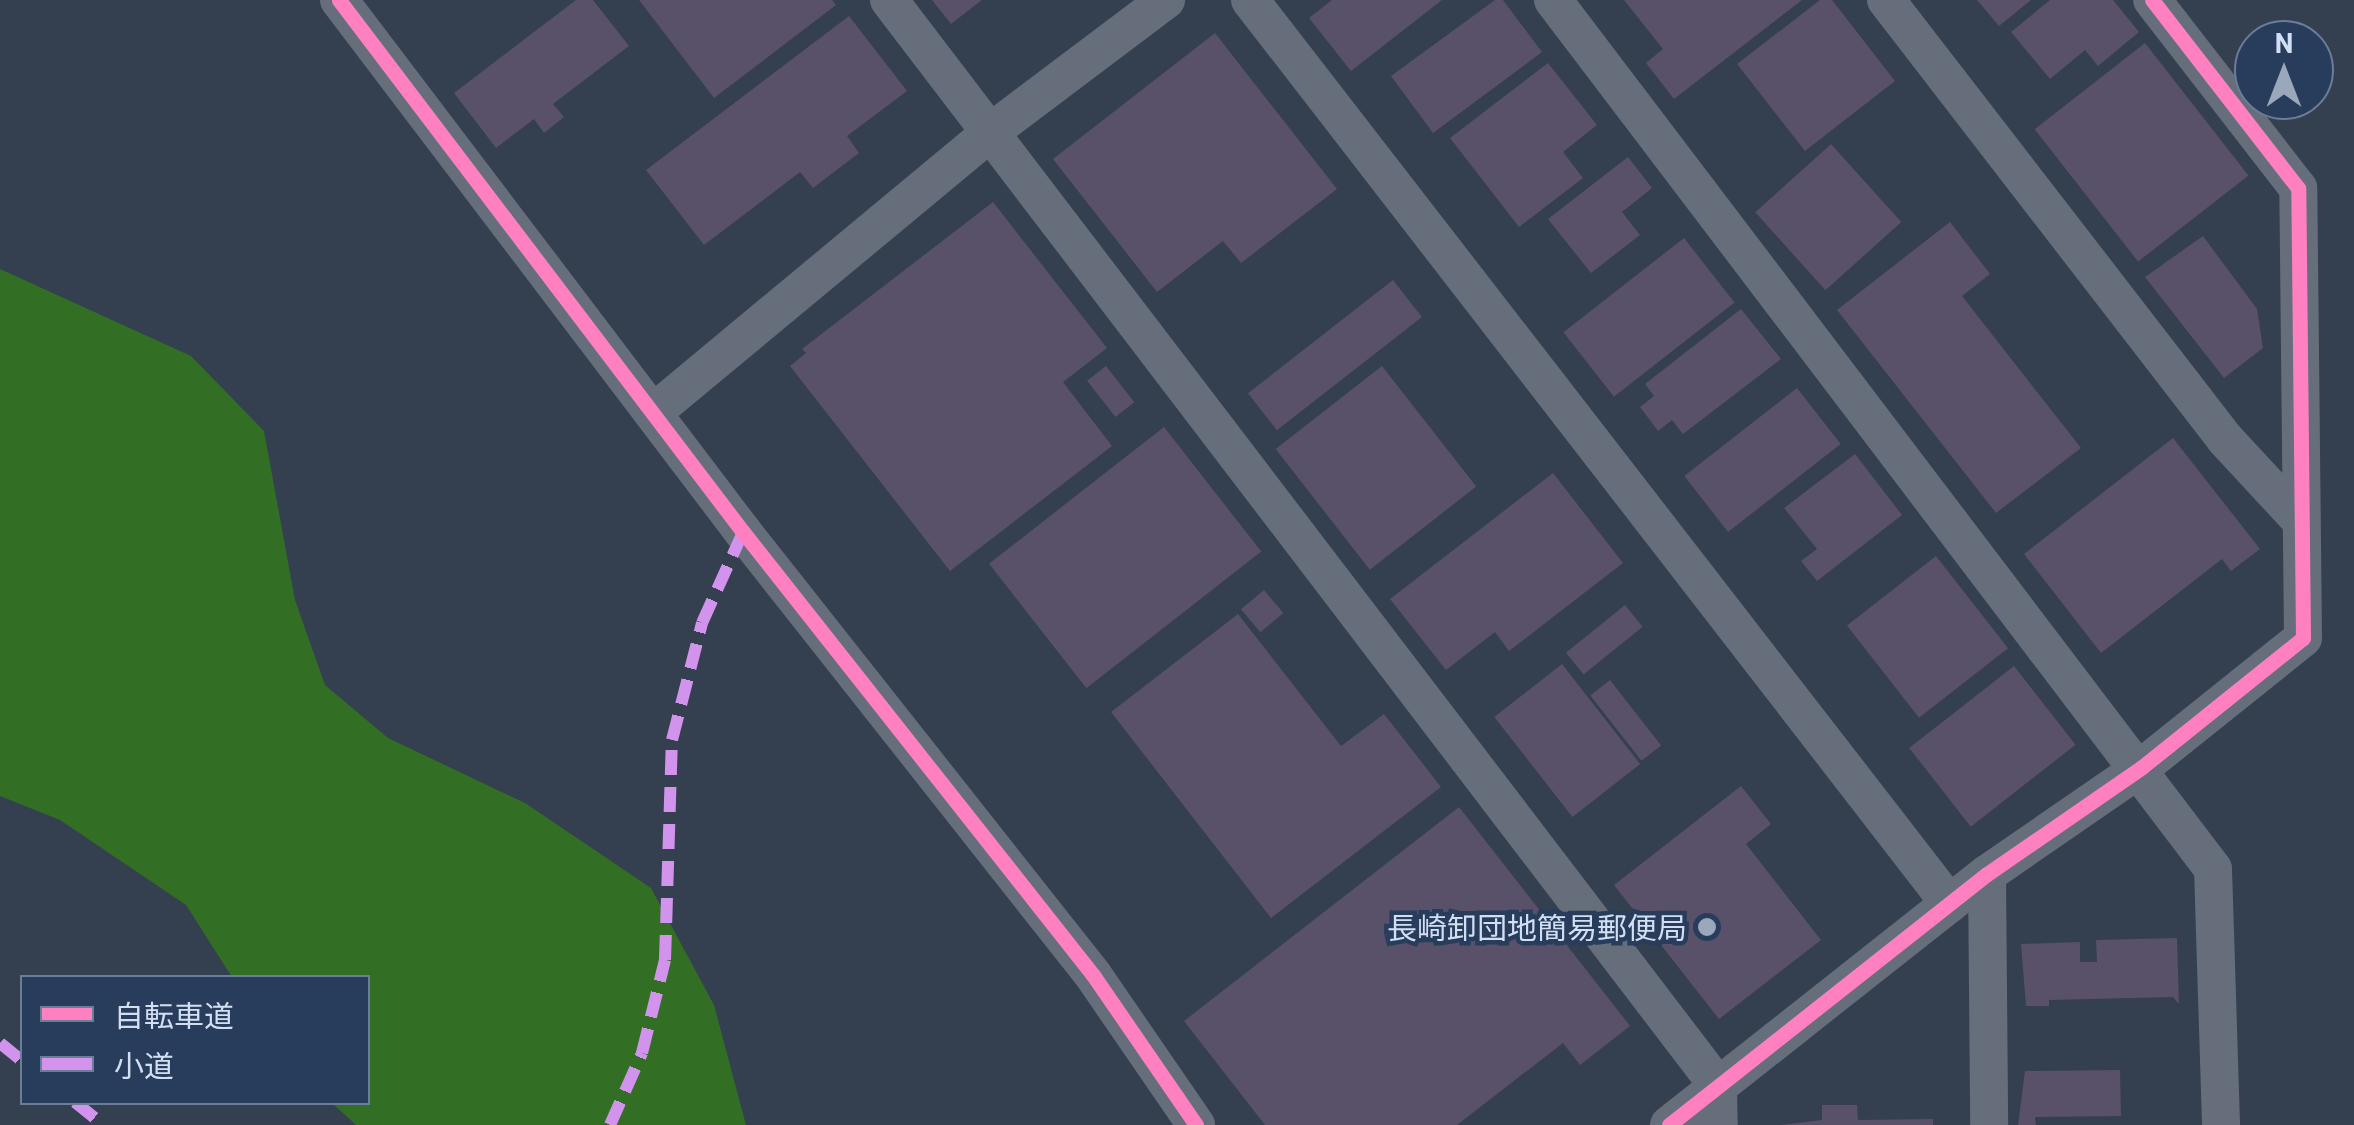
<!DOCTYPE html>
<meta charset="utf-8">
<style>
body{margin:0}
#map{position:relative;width:2354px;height:1125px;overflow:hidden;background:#343f50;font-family:Barlow,"Noto Sans JP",sans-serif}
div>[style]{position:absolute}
.green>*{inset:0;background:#326f24}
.building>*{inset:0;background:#585169;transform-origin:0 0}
.minor>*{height:38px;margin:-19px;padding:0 19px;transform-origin:19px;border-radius:19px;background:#656e7a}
.quiet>*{height:12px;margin-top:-6px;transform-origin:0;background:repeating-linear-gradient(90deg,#d193ec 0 25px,transparent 0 37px)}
.cycleway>*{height:15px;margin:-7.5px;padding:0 7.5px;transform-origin:7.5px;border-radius:7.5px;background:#ff80c0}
.dots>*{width:28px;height:28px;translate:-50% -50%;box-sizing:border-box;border:5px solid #283c5c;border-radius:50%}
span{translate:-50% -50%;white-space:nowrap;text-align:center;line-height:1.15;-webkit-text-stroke:9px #283c5c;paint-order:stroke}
.poi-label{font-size:30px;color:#d2dff3}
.right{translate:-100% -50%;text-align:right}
.legend{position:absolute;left:20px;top:975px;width:350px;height:130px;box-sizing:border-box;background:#283c5c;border:2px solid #6c7d98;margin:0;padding:12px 18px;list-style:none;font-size:30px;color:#d2dff3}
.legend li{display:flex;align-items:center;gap:20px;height:50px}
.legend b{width:50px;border:2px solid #6c7d98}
.north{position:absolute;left:2234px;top:20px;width:100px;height:100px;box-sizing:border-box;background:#283c5c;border:2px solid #6c7d98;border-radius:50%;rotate:0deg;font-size:28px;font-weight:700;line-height:40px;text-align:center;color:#d2dff3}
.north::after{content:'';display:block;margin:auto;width:35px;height:45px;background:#9ba7ba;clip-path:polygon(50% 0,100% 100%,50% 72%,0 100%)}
</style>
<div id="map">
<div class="green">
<div style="clip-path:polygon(0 269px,191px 356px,264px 431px,295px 600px,325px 685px,388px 738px,525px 803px,651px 888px,714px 1005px,746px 1125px,356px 1125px,332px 1103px,368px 1102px,368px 978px,232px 977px,186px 905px,60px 820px,0 796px)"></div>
</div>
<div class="building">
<div style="clip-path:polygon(576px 0,593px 0,629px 46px,553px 104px,564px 117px,544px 133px,534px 119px,496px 148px,454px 93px)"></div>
<div style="clip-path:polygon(639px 0,832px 0,836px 5px,714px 98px)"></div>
<div style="clip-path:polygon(932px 0,982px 0,951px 24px)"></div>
<div style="clip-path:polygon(1332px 0,1442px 0,1351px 71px,1309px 18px)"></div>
<div style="clip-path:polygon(1495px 0,1503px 0,1542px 52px,1433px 133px,1391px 76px)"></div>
<div style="clip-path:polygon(1624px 0,1802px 0,1674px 99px,1646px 63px,1663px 49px)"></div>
<div style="clip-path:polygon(1820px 0,1832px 0,1895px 81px,1805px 151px,1737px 64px)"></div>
<div style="clip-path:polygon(1977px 0,2031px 0,1999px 26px)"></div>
<div style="clip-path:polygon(2050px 0,2113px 0,2139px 32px,2098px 66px,2085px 50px,2050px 79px,2011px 32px)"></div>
<div style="clip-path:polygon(849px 16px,907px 91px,847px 136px,859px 153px,813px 188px,800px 172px,704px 245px,646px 170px)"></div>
<div style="clip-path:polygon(1215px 33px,1337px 189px,1241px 263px,1223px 241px,1157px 292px,1053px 159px)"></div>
<div style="left:2145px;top:43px;width:168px;height:140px;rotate:52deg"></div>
<div style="clip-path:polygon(1548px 63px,1597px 125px,1563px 152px,1583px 178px,1519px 227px,1450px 138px)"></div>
<div style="left:1831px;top:144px;width:105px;height:102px;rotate:48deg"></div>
<div style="clip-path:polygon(1628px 157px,1652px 188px,1622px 212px,1640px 235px,1591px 273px,1548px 219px)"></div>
<div style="clip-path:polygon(993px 202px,1107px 348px,1063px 382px,1112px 446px,950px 571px,790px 366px,806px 353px,802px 349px)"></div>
<div style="clip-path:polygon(1950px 222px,1990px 274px,1962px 296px,2081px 448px,1996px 513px,1837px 310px)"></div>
<div style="clip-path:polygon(2203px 236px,2257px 309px,2263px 348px,2224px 378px,2145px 277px)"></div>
<div style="left:1684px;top:238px;width:82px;height:153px;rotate:52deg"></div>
<div style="left:1393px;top:280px;width:47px;height:184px;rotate:52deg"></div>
<div style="clip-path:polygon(1741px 309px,1781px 359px,1683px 434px,1672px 420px,1658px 431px,1640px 407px,1654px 396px,1645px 384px)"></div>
<div style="left:1106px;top:366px;width:46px;height:24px;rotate:52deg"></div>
<div style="left:1382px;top:366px;width:153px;height:135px;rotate:52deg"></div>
<div style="left:1797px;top:388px;width:71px;height:143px;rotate:52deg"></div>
<div style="left:1164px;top:427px;width:158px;height:222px;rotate:52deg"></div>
<div style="clip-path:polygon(2173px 438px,2260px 549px,2231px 571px,2222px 559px,2101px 653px,2024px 554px)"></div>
<div style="clip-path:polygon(1855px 454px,1902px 515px,1817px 581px,1801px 561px,1817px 549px,1784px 508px)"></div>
<div style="clip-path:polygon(1553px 473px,1623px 563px,1509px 651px,1495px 632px,1446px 670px,1390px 599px)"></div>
<div style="left:1936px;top:556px;width:117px;height:113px;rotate:52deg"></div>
<div style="left:1264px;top:590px;width:30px;height:30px;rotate:50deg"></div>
<div style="left:1625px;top:605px;width:28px;height:76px;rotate:51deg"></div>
<div style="clip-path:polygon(1238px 614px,1341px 746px,1384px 714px,1441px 787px,1271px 918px,1111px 712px)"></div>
<div style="left:1562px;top:664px;width:127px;height:86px;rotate:52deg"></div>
<div style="left:2014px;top:666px;width:100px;height:133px;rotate:52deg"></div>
<div style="left:1610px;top:680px;width:83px;height:25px;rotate:52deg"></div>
<div style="clip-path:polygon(1741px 786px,1771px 824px,1746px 844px,1821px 940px,1719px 1019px,1614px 885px)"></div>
<div style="clip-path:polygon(1459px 807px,1630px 1026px,1580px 1065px,1563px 1043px,1457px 1125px,1265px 1125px,1184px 1021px)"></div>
<div style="clip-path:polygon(2177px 938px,2179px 1004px,2173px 997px,2049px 1000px,2049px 1006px,2026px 1006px,2021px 944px,2080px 942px,2080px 962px,2097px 962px,2096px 940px)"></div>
<div style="clip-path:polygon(2120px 1070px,2121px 1116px,2035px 1117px,2036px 1125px,2018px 1125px,2025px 1071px)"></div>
<div style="clip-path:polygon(1822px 1105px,1857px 1105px,1858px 1120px,1933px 1119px,1933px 1125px,1781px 1125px,1822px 1120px)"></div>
</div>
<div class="minor">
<div style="left:339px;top:0;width:668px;rotate:52.79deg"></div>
<div style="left:743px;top:532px;width:565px;rotate:51.69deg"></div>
<div style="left:1093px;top:975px;width:182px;rotate:55.5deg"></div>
<div style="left:889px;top:0;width:1366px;rotate:52.64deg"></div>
<div style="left:1718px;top:1086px;width:39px;rotate:89deg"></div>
<div style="left:1250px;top:0;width:1143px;rotate:52.25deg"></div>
<div style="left:1553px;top:0;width:1091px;rotate:52.78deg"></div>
<div style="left:2213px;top:869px;width:256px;rotate:88.2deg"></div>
<div style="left:1886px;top:0;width:555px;rotate:52.32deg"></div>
<div style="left:2225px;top:439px;width:112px;rotate:47.2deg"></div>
<div style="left:655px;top:411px;width:438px;rotate:-39.7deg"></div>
<div style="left:992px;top:131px;width:218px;rotate:-37deg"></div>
<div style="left:1987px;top:874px;width:251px;rotate:89.5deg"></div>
<div style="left:1669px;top:1125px;width:405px;rotate:-38.3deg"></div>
<div style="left:1987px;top:874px;width:188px;rotate:-34.6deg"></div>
<div style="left:2142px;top:767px;width:206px;rotate:-38.7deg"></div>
<div style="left:2303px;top:638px;width:450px;rotate:-90.6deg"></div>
<div style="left:2298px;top:188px;width:238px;rotate:-127.8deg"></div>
</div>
<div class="quiet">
<div style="left:0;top:1043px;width:28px;rotate:39deg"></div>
<div style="left:75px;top:1102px;width:36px;rotate:39deg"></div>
<div style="left:610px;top:1125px;width:79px;rotate:-66deg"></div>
<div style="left:642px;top:1053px;width:96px;rotate:-76.1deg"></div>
<div style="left:665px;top:960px;width:220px;rotate:-88.2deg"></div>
<div style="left:672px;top:740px;width:121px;rotate:-75.6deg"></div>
<div style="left:702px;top:623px;width:100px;rotate:-65.7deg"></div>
</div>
<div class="cycleway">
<div style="left:339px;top:0;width:668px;rotate:52.79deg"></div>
<div style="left:743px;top:532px;width:565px;rotate:51.69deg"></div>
<div style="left:1093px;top:975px;width:182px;rotate:55.5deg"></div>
<div style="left:1669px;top:1125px;width:405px;rotate:-38.3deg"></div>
<div style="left:1987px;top:874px;width:188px;rotate:-34.6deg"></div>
<div style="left:2142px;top:767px;width:206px;rotate:-38.7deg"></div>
<div style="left:2303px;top:638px;width:450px;rotate:-90.6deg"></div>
<div style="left:2298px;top:188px;width:238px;rotate:-127.8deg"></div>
</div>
<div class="dots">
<div style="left:1707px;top:927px;background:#9ba7ba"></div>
</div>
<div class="poi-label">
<span class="right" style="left:1687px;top:927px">長崎卸団地簡易郵便局</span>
</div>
<ul class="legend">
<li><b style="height:12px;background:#ff80c0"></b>自転車道</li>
<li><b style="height:12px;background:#d193ec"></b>小道</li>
</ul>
<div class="north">N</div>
</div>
